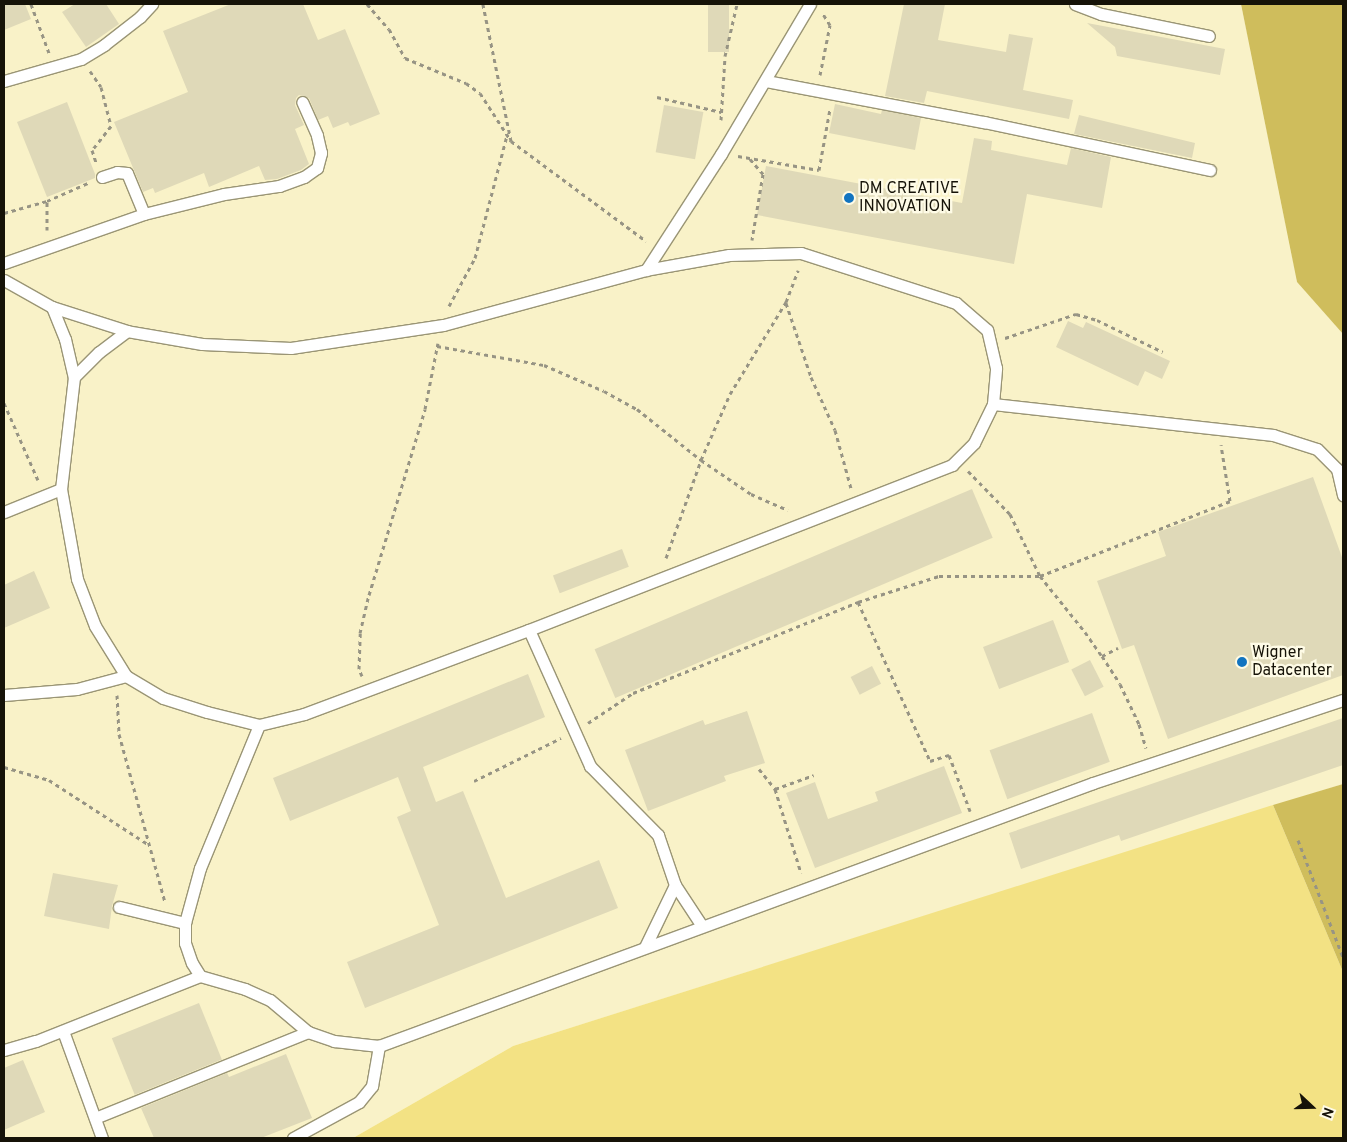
<!DOCTYPE html>
<style>
body{margin:0}
#map{position:relative;width:1347px;height:1142px;overflow:hidden;background:#fefbe6;font-family:Overpass,sans-serif}
div>[style]{position:absolute}
.built>*{inset:0;background:#f9f2c8}
.green>*{inset:0;background:#f3e284}
.forest>*{inset:0;background:#cfbd5c}
.building>*{inset:0;background:#dfd9b8;transform-origin:0 0}
.path>*{height:3px;margin-top:-1.5px;transform-origin:0;background:repeating-linear-gradient(90deg,#979484 0 4px,transparent 0 8px)}
.roads{filter:drop-shadow(1px 0 #9a9575) drop-shadow(-1px 0 #9a9575) drop-shadow(0 1px #9a9575) drop-shadow(0 -1px #9a9575)}
.service>*{height:11px;margin:-5.5px;padding:0 5.5px;transform-origin:5.5px;border-radius:5.5px;background:#fff}
.dots>*{width:14px;height:14px;translate:-50% -50%;box-sizing:border-box;border:2px solid #fefbe6;border-radius:50%}
span{translate:-50% -50%;white-space:nowrap;text-align:center;line-height:1.15;-webkit-text-stroke:4.5px #fefbe6;paint-order:stroke}
.poi-label{font-size:16px;color:#161308}
.left{translate:0 -50%;text-align:left}
.frame{position:absolute;inset:0;border:5px solid #161308;pointer-events:none}
.north{position:absolute;left:1287px;top:1082px;width:50px;height:50px;-webkit-text-stroke:4px #fefbe6;paint-order:stroke;rotate:111deg;font-size:14px;font-weight:700;line-height:20px;text-align:center;color:#161308}
.north::after{content:'';display:block;margin:auto;width:18px;height:22px;background:#161308;clip-path:polygon(50% 0,100% 100%,50% 72%,0 100%)}
</style>
<div id="map">
<div class="built">
<div style="clip-path:polygon(4px 4px,1241px 4px,1297px 282px,1343px 334px,1343px 784px,513px 1046px,353px 1138px,4px 1138px)"></div>
</div>
<div class="green">
<div style="clip-path:polygon(1273px 805px,1343px 972px,1343px 1138px,353px 1138px,513px 1046px)"></div>
</div>
<div class="forest">
<div style="clip-path:polygon(1241px 4px,1343px 4px,1343px 334px,1297px 282px)"></div>
<div style="clip-path:polygon(1343px 784px,1343px 972px,1273px 805px)"></div>
</div>
<div class="building">
<div style="clip-path:polygon(4px 4px,25px 4px,31px 19px,4px 30px)"></div>
<div style="clip-path:polygon(75px 4px,106px 4px,119px 24px,86px 47px,62px 12px)"></div>
<div style="clip-path:polygon(231px 4px,303px 4px,318px 40px,345px 29px,380px 114px,350px 126px,348px 122px,333px 128px,328px 116px,318px 120px,309px 98px,299px 95px,296px 98px,295px 105px,304px 125px,295px 129px,309px 164px,301px 170px,277px 179px,265px 180px,259px 166px,209px 187px,204px 173px,155px 193px,153px 188px,143px 192px,114px 122px,188px 92px,163px 31px)"></div>
<div style="left:708px;top:4px;width:21px;height:48px"></div>
<div style="clip-path:polygon(904px 4px,945px 4px,938px 40px,1006px 52px,1009px 34px,1033px 38px,1023px 90px,1073px 100px,1069px 119px,927px 91px,924px 103px,885px 96px)"></div>
<div style="clip-path:polygon(1087px 23px,1225px 49px,1220px 75px,1117px 56px,1115px 47px)"></div>
<div style="clip-path:polygon(67px 102px,95px 174px,95px 178px,47px 197px,17px 122px)"></div>
<div style="clip-path:polygon(835px 104px,881px 114px,882px 110px,921px 118px,915px 150px,829px 133px)"></div>
<div style="left:664px;top:105px;width:40px;height:48px;rotate:10deg"></div>
<div style="clip-path:polygon(1079px 115px,1195px 143px,1192px 158px,1074px 134px)"></div>
<div style="clip-path:polygon(974px 138px,992px 141px,991px 150px,1067px 165px,1071px 148px,1111px 157px,1102px 208px,1027px 194px,1014px 264px,757px 215px,766px 166px,962px 203px)"></div>
<div style="clip-path:polygon(1068px 321px,1083px 328px,1086px 322px,1170px 361px,1162px 379px,1145px 371px,1138px 386px,1056px 347px)"></div>
<div style="clip-path:polygon(1313px 477px,1343px 560px,1343px 675px,1168px 739px,1134px 645px,1122px 649px,1097px 581px,1166px 556px,1158px 532px)"></div>
<div style="left:972px;top:489px;width:53px;height:410px;rotate:67deg"></div>
<div style="left:622px;top:549px;width:19px;height:74px;rotate:69deg"></div>
<div style="clip-path:polygon(34px 571px,50px 608px,4px 628px,4px 585px)"></div>
<div style="left:1053px;top:620px;width:45px;height:75px;rotate:69deg"></div>
<div style="left:1090px;top:660px;width:30px;height:21px;rotate:63deg"></div>
<div style="left:872px;top:666px;width:20px;height:24px;rotate:63deg"></div>
<div style="clip-path:polygon(528px 674px,545px 717px,423px 767px,436px 802px,463px 791px,506px 898px,599px 860px,618px 908px,365px 1008px,347px 962px,439px 925px,397px 817px,411px 811px,398px 777px,290px 821px,273px 778px)"></div>
<div style="clip-path:polygon(747px 711px,765px 763px,724px 776px,726px 781px,648px 811px,625px 750px,703px 720px,705px 725px)"></div>
<div style="left:1092px;top:713px;width:52px;height:109px;rotate:70deg"></div>
<div style="clip-path:polygon(1343px 718px,1343px 765px,1121px 841px,1119px 835px,1021px 869px,1009px 833px)"></div>
<div style="clip-path:polygon(944px 766px,962px 813px,815px 868px,786px 793px,815px 782px,828px 819px,878px 801px,875px 792px)"></div>
<div style="clip-path:polygon(53px 873px,118px 885px,112px 906px,109px 929px,44px 916px)"></div>
<div style="left:199px;top:1003px;width:61px;height:94px;rotate:68deg"></div>
<div style="clip-path:polygon(286px 1054px,312px 1118px,261px 1138px,154px 1138px,141px 1108px,227px 1073px,229px 1077px)"></div>
<div style="clip-path:polygon(23px 1060px,45px 1112px,4px 1130px,4px 1068px)"></div>
</div>
<div class="path">
<div style="left:31px;top:4px;width:52px;rotate:69.8deg"></div>
<div style="left:367px;top:4px;width:33px;rotate:49deg"></div>
<div style="left:389px;top:29px;width:33px;rotate:61deg"></div>
<div style="left:405px;top:58px;width:66px;rotate:22.3deg"></div>
<div style="left:466px;top:83px;width:17px;rotate:36deg"></div>
<div style="left:480px;top:93px;width:57px;rotate:57.1deg"></div>
<div style="left:511px;top:141px;width:140px;rotate:-101.6deg"></div>
<div style="left:90px;top:71px;width:19px;rotate:55deg"></div>
<div style="left:101px;top:87px;width:40px;rotate:75.6deg"></div>
<div style="left:111px;top:126px;width:31px;rotate:128deg"></div>
<div style="left:92px;top:150px;width:13px;rotate:72deg"></div>
<div style="left:820px;top:75px;width:51px;rotate:-78.7deg"></div>
<div style="left:830px;top:25px;width:13px;rotate:-122deg"></div>
<div style="left:657px;top:97px;width:66px;rotate:13.2deg"></div>
<div style="left:721px;top:120px;width:64px;rotate:-86.4deg"></div>
<div style="left:725px;top:56px;width:53px;rotate:-77deg"></div>
<div style="left:511px;top:141px;width:168px;rotate:36.5deg"></div>
<div style="left:738px;top:156px;width:82px;rotate:9.8deg"></div>
<div style="left:819px;top:170px;width:62px;rotate:-79.8deg"></div>
<div style="left:750px;top:159px;width:20px;rotate:49deg"></div>
<div style="left:763px;top:174px;width:67px;rotate:99.5deg"></div>
<div style="left:4px;top:213px;width:45px;rotate:-15.6deg"></div>
<div style="left:47px;top:201px;width:45px;rotate:-23.7deg"></div>
<div style="left:47px;top:230px;width:29px;rotate:-90deg"></div>
<div style="left:786px;top:303px;width:78px;rotate:71.3deg"></div>
<div style="left:811px;top:377px;width:58px;rotate:65.6deg"></div>
<div style="left:835px;top:430px;width:60px;rotate:74.6deg"></div>
<div style="left:449px;top:306px;width:55px;rotate:-61.6deg"></div>
<div style="left:475px;top:258px;width:127px;rotate:-75.4deg"></div>
<div style="left:1005px;top:338px;width:75px;rotate:-18.7deg"></div>
<div style="left:1076px;top:314px;width:22px;rotate:16deg"></div>
<div style="left:1097px;top:320px;width:73px;rotate:25.9deg"></div>
<div style="left:437px;top:346px;width:109px;rotate:10.1deg"></div>
<div style="left:544px;top:365px;width:65px;rotate:23.4deg"></div>
<div style="left:604px;top:391px;width:38px;rotate:29deg"></div>
<div style="left:637px;top:409px;width:82px;rotate:38.6deg"></div>
<div style="left:701px;top:460px;width:60px;rotate:34.2deg"></div>
<div style="left:751px;top:494px;width:40px;rotate:23.4deg"></div>
<div style="left:4px;top:403px;width:84px;rotate:66.2deg"></div>
<div style="left:968px;top:471px;width:60px;rotate:45.7deg"></div>
<div style="left:1010px;top:514px;width:69px;rotate:64.2deg"></div>
<div style="left:1040px;top:576px;width:72px;rotate:51.2deg"></div>
<div style="left:1085px;top:632px;width:29px;rotate:55deg"></div>
<div style="left:1102px;top:656px;width:18px;rotate:-27deg"></div>
<div style="left:666px;top:558px;width:104px;rotate:-70.3deg"></div>
<div style="left:701px;top:460px;width:72px;rotate:-66.3deg"></div>
<div style="left:730px;top:394px;width:108px;rotate:-58.7deg"></div>
<div style="left:786px;top:302px;width:34px;rotate:-69deg"></div>
<div style="left:858px;top:602px;width:175px;rotate:65.6deg"></div>
<div style="left:930px;top:761px;width:20px;rotate:-18deg"></div>
<div style="left:949px;top:755px;width:60px;rotate:69.4deg"></div>
<div style="left:1102px;top:656px;width:33px;rotate:57deg"></div>
<div style="left:1120px;top:684px;width:44px;rotate:64.6deg"></div>
<div style="left:1139px;top:724px;width:25px;rotate:74deg"></div>
<div style="left:362px;top:676px;width:8px;rotate:-113deg"></div>
<div style="left:359px;top:669px;width:36px;rotate:-88deg"></div>
<div style="left:360px;top:633px;width:39px;rotate:-77deg"></div>
<div style="left:369px;top:595px;width:194px;rotate:-73.2deg"></div>
<div style="left:425px;top:409px;width:67px;rotate:-78.9deg"></div>
<div style="left:117px;top:695px;width:39px;rotate:87deg"></div>
<div style="left:119px;top:734px;width:174px;rotate:74.7deg"></div>
<div style="left:588px;top:723px;width:54px;rotate:-33.7deg"></div>
<div style="left:633px;top:693px;width:243px;rotate:-22deg"></div>
<div style="left:858px;top:602px;width:85px;rotate:-17.8deg"></div>
<div style="left:939px;top:576px;width:101px"></div>
<div style="left:1040px;top:576px;width:204px;rotate:-21.5deg"></div>
<div style="left:1230px;top:501px;width:57px;rotate:-99.1deg"></div>
<div style="left:4px;top:767px;width:47px;rotate:16.1deg"></div>
<div style="left:49px;top:780px;width:119px;rotate:33deg"></div>
<div style="left:759px;top:769px;width:26px;rotate:51deg"></div>
<div style="left:775px;top:789px;width:88px;rotate:72.8deg"></div>
<div style="left:474px;top:781px;width:97px;rotate:-26.3deg"></div>
<div style="left:775px;top:789px;width:41px;rotate:-19.7deg"></div>
<div style="left:1298px;top:840px;width:125px;rotate:69deg"></div>
</div>
<div class="roads">
<div class="service">
<div style="left:1075px;top:4px;width:28px;rotate:21deg"></div>
<div style="left:1101px;top:14px;width:110px;rotate:11.5deg"></div>
<div style="left:4px;top:81px;width:80px;rotate:-15.9deg"></div>
<div style="left:81px;top:59px;width:27px;rotate:-31deg"></div>
<div style="left:104px;top:45px;width:46px;rotate:-37.9deg"></div>
<div style="left:140px;top:17px;width:18px;rotate:-47deg"></div>
<div style="left:766px;top:81px;width:222px;rotate:10.7deg"></div>
<div style="left:984px;top:122px;width:231px;rotate:12deg"></div>
<div style="left:102px;top:177px;width:16px;rotate:-18deg"></div>
<div style="left:117px;top:172px;width:10px;rotate:6deg"></div>
<div style="left:127px;top:173px;width:44px;rotate:67.5deg"></div>
<div style="left:4px;top:263px;width:148px;rotate:-19.3deg"></div>
<div style="left:144px;top:214px;width:82px;rotate:-14deg"></div>
<div style="left:224px;top:194px;width:56px;rotate:-8.3deg"></div>
<div style="left:279px;top:186px;width:27px;rotate:-20deg"></div>
<div style="left:304px;top:177px;width:16px;rotate:-35deg"></div>
<div style="left:317px;top:168px;width:16px;rotate:-75deg"></div>
<div style="left:321px;top:153px;width:18px;rotate:-103deg"></div>
<div style="left:317px;top:135px;width:36px;rotate:-114deg"></div>
<div style="left:646px;top:270px;width:138px;rotate:-57.1deg"></div>
<div style="left:721px;top:154px;width:174px;rotate:-59.3deg"></div>
<div style="left:4px;top:280px;width:55px;rotate:29.4deg"></div>
<div style="left:52px;top:307px;width:79px;rotate:17.7deg"></div>
<div style="left:52px;top:307px;width:35px;rotate:68deg"></div>
<div style="left:65px;top:339px;width:39px;rotate:77deg"></div>
<div style="left:74px;top:377px;width:113px;rotate:96.6deg"></div>
<div style="left:61px;top:489px;width:91px;rotate:79.9deg"></div>
<div style="left:77px;top:579px;width:50px;rotate:69deg"></div>
<div style="left:95px;top:626px;width:59px;rotate:58.2deg"></div>
<div style="left:126px;top:676px;width:43px;rotate:30.7deg"></div>
<div style="left:163px;top:698px;width:46px;rotate:17.7deg"></div>
<div style="left:207px;top:712px;width:54px;rotate:14deg"></div>
<div style="left:259px;top:725px;width:46px;rotate:-13.7deg"></div>
<div style="left:304px;top:714px;width:240px;rotate:-20.5deg"></div>
<div style="left:529px;top:630px;width:454px;rotate:-21.3deg"></div>
<div style="left:952px;top:465px;width:31px;rotate:-45deg"></div>
<div style="left:974px;top:443px;width:43px;rotate:-64deg"></div>
<div style="left:993px;top:404px;width:36px;rotate:-85deg"></div>
<div style="left:996px;top:368px;width:39px;rotate:-103deg"></div>
<div style="left:987px;top:330px;width:41px;rotate:-138.9deg"></div>
<div style="left:956px;top:303px;width:163px;rotate:-162.1deg"></div>
<div style="left:801px;top:253px;width:72px;rotate:178.4deg"></div>
<div style="left:729px;top:255px;width:84px;rotate:169.8deg"></div>
<div style="left:646px;top:270px;width:210px;rotate:164.8deg"></div>
<div style="left:443px;top:325px;width:154px;rotate:171.4deg"></div>
<div style="left:291px;top:348px;width:89px;rotate:-177.4deg"></div>
<div style="left:202px;top:344px;width:76px;rotate:-170.2deg"></div>
<div style="left:127px;top:331px;width:35px;rotate:143deg"></div>
<div style="left:99px;top:352px;width:35px;rotate:135deg"></div>
<div style="left:993px;top:404px;width:282px;rotate:6.3deg"></div>
<div style="left:1273px;top:435px;width:46px;rotate:17.7deg"></div>
<div style="left:1317px;top:449px;width:28px;rotate:45deg"></div>
<div style="left:1337px;top:469px;width:27px;rotate:77deg"></div>
<div style="left:4px;top:512px;width:61px;rotate:-22deg"></div>
<div style="left:529px;top:630px;width:149px;rotate:65.8deg"></div>
<div style="left:590px;top:766px;width:97px;rotate:45.4deg"></div>
<div style="left:658px;top:835px;width:53px;rotate:71.2deg"></div>
<div style="left:675px;top:885px;width:49px;rotate:56.6deg"></div>
<div style="left:4px;top:695px;width:73px;rotate:-4.7deg"></div>
<div style="left:77px;top:689px;width:51px;rotate:-14.9deg"></div>
<div style="left:259px;top:725px;width:155px;rotate:112.4deg"></div>
<div style="left:200px;top:868px;width:57px;rotate:105.3deg"></div>
<div style="left:185px;top:923px;width:20px;rotate:90deg"></div>
<div style="left:185px;top:943px;width:21px;rotate:71deg"></div>
<div style="left:192px;top:963px;width:15px;rotate:58deg"></div>
<div style="left:200px;top:976px;width:47px;rotate:16.1deg"></div>
<div style="left:245px;top:989px;width:27px;rotate:24deg"></div>
<div style="left:270px;top:1000px;width:50px;rotate:40.1deg"></div>
<div style="left:308px;top:1032px;width:28px;rotate:19deg"></div>
<div style="left:334px;top:1041px;width:45px;rotate:6.3deg"></div>
<div style="left:379px;top:1046px;width:761px;rotate:-20.22deg"></div>
<div style="left:1093px;top:783px;width:263px;rotate:-18.4deg"></div>
<div style="left:119px;top:907px;width:68px;rotate:13.6deg"></div>
<div style="left:645px;top:947px;width:69px;rotate:-64.2deg"></div>
<div style="left:63px;top:1031px;width:114px;rotate:70deg"></div>
<div style="left:4px;top:1050px;width:33px;rotate:-16deg"></div>
<div style="left:36px;top:1041px;width:176px;rotate:-21.6deg"></div>
<div style="left:95px;top:1118px;width:230px;rotate:-22deg"></div>
<div style="left:293px;top:1138px;width:75px;rotate:-28.6deg"></div>
<div style="left:359px;top:1102px;width:21px;rotate:-51deg"></div>
<div style="left:372px;top:1086px;width:41px;rotate:-80.1deg"></div>
</div>
</div>
<div class="dots">
<div style="left:849px;top:198px;background:#1274c0"></div>
<div style="left:1242px;top:662px;background:#1274c0"></div>
</div>
<div class="poi-label">
<span class="left" style="left:859px;top:198px">DM CREATIVE<br>INNOVATION</span>
<span class="left" style="left:1252px;top:662px">Wigner<br>Datacenter</span>
</div>
<div class="frame"></div>
<div class="north">N</div>
</div>
